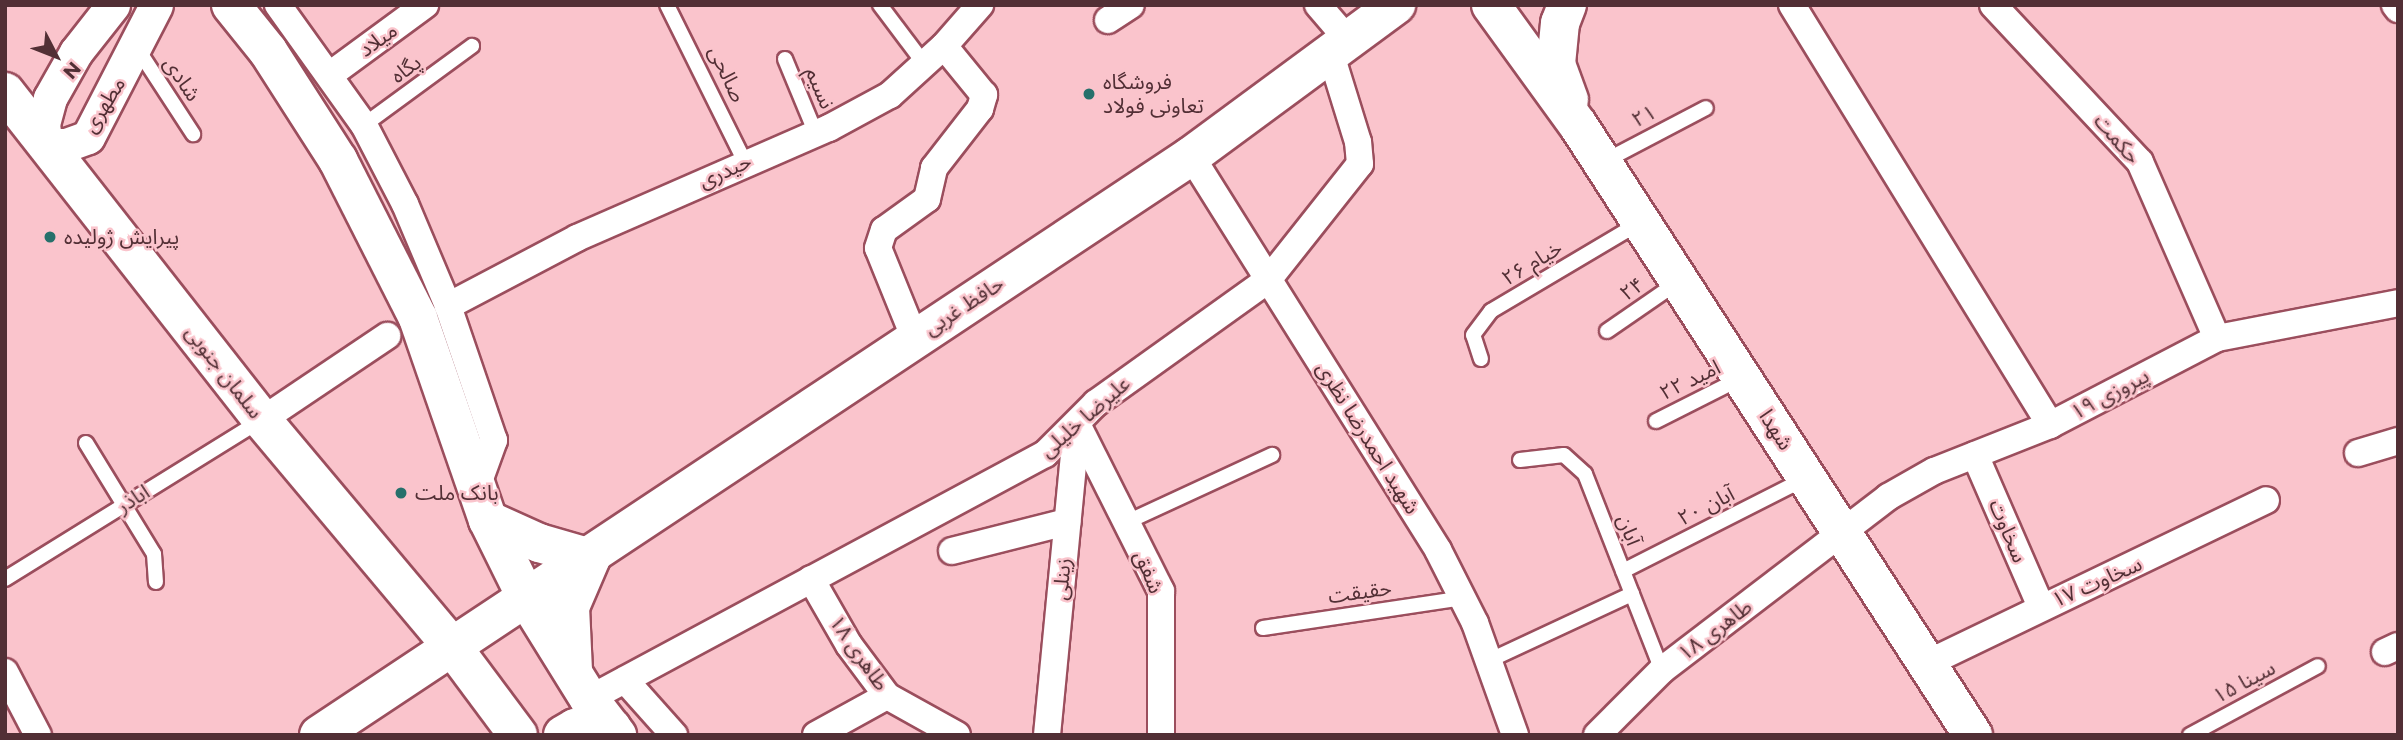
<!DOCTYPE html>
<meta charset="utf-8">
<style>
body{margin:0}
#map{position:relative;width:2403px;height:740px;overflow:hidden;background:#fac4cc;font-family:Montserrat,"Noto Sans Arabic",sans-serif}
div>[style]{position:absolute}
.roads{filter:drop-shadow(2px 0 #9b4e5d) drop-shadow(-2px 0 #9b4e5d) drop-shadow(0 2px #9b4e5d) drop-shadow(0 -2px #9b4e5d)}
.service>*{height:14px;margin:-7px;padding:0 7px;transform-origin:7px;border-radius:7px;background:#fff}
.minor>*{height:26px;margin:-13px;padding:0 13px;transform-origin:13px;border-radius:13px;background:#fff}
.tertiary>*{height:33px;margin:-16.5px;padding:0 16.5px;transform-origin:16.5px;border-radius:16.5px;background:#fff}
.secondary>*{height:38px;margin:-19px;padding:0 19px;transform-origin:19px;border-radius:19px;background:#fff}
.dots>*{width:19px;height:19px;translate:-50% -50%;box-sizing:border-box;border:4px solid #fac4cc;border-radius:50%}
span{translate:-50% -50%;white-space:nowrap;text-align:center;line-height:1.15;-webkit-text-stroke:5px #fac4cc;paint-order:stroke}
.street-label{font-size:21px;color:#522f35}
.poi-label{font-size:21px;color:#522f35}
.left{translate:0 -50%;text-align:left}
.frame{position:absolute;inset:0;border:7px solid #522f35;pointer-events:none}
.north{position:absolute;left:21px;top:21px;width:70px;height:70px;-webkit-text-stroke:5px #fac4cc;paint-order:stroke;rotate:132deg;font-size:19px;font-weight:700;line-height:28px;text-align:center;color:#522f35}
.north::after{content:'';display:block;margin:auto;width:24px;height:32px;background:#522f35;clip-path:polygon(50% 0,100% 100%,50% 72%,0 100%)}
</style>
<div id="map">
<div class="roads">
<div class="service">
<div style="left:667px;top:5px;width:175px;rotate:63.6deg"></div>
<div style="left:880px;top:5px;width:71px;rotate:53deg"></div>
<div style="left:137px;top:48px;width:103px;rotate:56.9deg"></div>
<div style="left:785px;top:59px;width:81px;rotate:67.5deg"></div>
<div style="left:364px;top:125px;width:134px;rotate:-36.2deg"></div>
<div style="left:1603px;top:162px;width:116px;rotate:-27.7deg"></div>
<div style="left:1607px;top:331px;width:86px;rotate:-34.6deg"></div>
<div style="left:1481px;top:359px;width:25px;rotate:-108deg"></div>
<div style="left:1473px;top:335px;width:30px;rotate:-53deg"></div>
<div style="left:1491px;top:311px;width:174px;rotate:-30.7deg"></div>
<div style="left:1656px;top:421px;width:93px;rotate:-26.8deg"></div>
<div style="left:86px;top:443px;width:130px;rotate:58.5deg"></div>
<div style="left:154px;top:554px;width:28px;rotate:86deg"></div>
<div style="left:1520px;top:460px;width:44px;rotate:-6.5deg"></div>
<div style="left:1564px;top:455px;width:28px;rotate:42deg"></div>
<div style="left:1585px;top:474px;width:211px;rotate:68.6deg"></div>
<div style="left:1127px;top:522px;width:160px;rotate:-24.8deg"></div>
<div style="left:1623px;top:571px;width:205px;rotate:-26.9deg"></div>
<div style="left:5px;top:579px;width:300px;rotate:-31.8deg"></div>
<div style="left:1263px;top:628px;width:202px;rotate:-8.5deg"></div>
<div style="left:1488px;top:661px;width:159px;rotate:-25deg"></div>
<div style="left:2190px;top:735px;width:145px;rotate:-28.3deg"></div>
</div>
<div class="minor">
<div style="left:278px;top:5px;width:148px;rotate:54.4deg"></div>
<div style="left:364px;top:125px;width:89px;rotate:62.6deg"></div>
<div style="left:405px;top:204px;width:111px;rotate:67.1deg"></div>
<div style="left:448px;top:306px;width:142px;rotate:71.1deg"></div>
<div style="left:494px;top:440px;width:50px;rotate:109.9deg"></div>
<div style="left:1318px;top:5px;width:48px;rotate:49.3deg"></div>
<div style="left:1792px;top:5px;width:493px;rotate:58.4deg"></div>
<div style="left:1993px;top:5px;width:215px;rotate:46.9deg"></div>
<div style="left:2140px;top:162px;width:192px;rotate:66.4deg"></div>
<div style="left:2395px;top:5px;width:5px;rotate:53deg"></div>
<div style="left:1108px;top:20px;width:27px;rotate:-33deg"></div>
<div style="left:331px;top:74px;width:117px;rotate:-36.3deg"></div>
<div style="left:1191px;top:156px;width:465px;rotate:57.9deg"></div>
<div style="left:1438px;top:550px;width:82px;rotate:63.1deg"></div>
<div style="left:1475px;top:623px;width:119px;rotate:70.3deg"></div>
<div style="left:448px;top:306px;width:146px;rotate:-27.8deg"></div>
<div style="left:577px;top:238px;width:275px;rotate:-23.6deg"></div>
<div style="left:829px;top:128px;width:69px;rotate:-28.4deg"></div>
<div style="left:890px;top:95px;width:73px;rotate:-42.2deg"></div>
<div style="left:944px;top:46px;width:55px;rotate:-48.7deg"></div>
<div style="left:915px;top:339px;width:98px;rotate:-112.1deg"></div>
<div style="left:878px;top:248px;width:19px;rotate:-72deg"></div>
<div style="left:884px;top:230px;width:53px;rotate:-35.8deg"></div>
<div style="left:927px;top:199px;width:32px;rotate:-77deg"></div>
<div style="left:934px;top:168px;width:75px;rotate:-52.1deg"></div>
<div style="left:980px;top:109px;width:15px;rotate:-74deg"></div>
<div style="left:984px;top:95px;width:63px;rotate:-129.2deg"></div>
<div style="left:262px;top:420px;width:151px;rotate:-33.9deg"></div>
<div style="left:1077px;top:424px;width:187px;rotate:63.3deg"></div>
<div style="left:1161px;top:591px;width:144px;rotate:90deg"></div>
<div style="left:2358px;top:453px;width:42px;rotate:-16.7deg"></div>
<div style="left:1975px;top:455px;width:166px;rotate:66.5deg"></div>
<div style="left:952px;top:551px;width:119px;rotate:-14.2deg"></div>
<div style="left:811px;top:579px;width:76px;rotate:60.1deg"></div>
<div style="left:849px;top:645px;width:64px;rotate:53.3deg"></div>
<div style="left:887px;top:696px;width:80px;rotate:29.1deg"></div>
<div style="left:2385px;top:652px;width:14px;rotate:-25deg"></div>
<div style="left:1928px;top:663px;width:375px;rotate:-25.7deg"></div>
<div style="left:5px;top:672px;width:71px;rotate:62.4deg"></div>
<div style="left:625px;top:680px;width:74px;rotate:48.3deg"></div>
<div style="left:589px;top:699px;width:518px;rotate:-28.25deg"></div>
<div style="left:1045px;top:454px;width:72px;rotate:-45deg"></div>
<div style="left:1096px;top:403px;width:211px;rotate:-35.6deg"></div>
<div style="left:1268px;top:280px;width:148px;rotate:-51.6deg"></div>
<div style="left:1360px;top:164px;width:22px;rotate:-95deg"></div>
<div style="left:1358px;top:142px;width:91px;rotate:-107.2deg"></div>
<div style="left:816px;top:735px;width:81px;rotate:-28.8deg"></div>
<div style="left:1047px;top:735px;width:312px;rotate:-84.5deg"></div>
<div style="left:1597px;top:735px;width:92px;rotate:-45deg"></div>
<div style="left:1662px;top:670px;width:285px;rotate:-37.4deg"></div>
<div style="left:1888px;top:497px;width:53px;rotate:-29.5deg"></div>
<div style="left:1934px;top:471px;width:125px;rotate:-21.6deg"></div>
<div style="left:2050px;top:425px;width:188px;rotate:-27.5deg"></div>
<div style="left:2217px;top:338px;width:184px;rotate:-10.9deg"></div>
</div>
<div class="tertiary">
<div style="left:113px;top:5px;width:60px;rotate:128.2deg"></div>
<div style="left:76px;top:52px;width:53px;rotate:119.5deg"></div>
<div style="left:50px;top:98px;width:28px;rotate:105deg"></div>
<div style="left:43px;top:125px;width:20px;rotate:81deg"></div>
<div style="left:46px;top:145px;width:20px"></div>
<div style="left:66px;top:145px;width:23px;rotate:-20deg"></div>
<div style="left:88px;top:137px;width:148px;rotate:-62.7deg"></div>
</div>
<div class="secondary">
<div style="left:231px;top:5px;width:59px;rotate:51.2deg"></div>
<div style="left:268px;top:51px;width:130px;rotate:57.3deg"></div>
<div style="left:338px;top:160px;width:177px;rotate:63.1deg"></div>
<div style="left:418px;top:318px;width:214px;rotate:70.9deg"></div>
<div style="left:488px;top:520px;width:88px;rotate:63.7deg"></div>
<div style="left:527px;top:599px;width:118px;rotate:58.2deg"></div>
<div style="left:589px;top:699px;width:46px;rotate:52.1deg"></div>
<div style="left:1491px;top:5px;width:148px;rotate:54.1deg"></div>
<div style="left:1578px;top:125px;width:727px;rotate:57.08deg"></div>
<div style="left:1567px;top:5px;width:19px;rotate:111deg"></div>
<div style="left:1560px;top:23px;width:41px;rotate:95.6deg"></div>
<div style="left:1556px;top:64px;width:38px;rotate:70deg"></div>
<div style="left:5px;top:92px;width:417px;rotate:51.9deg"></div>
<div style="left:262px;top:420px;width:294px;rotate:50deg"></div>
<div style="left:451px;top:645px;width:112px;rotate:53.3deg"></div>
<div style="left:488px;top:520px;width:56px;rotate:24.3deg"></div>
<div style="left:539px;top:543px;width:54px;rotate:16.1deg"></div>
<div style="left:591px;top:558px;width:53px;rotate:113.2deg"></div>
<div style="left:570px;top:607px;width:63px;rotate:87.3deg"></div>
<div style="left:319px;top:735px;width:1047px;rotate:-33.58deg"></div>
<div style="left:1191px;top:156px;width:255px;rotate:-36.4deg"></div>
<div style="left:563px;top:735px;width:14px;rotate:-30deg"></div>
<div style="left:575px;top:728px;width:37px"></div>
</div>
</div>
<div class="dots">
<div style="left:1089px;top:94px;background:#26706b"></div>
<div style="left:50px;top:237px;background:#26706b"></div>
<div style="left:401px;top:493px;background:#26706b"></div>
</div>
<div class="street-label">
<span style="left:378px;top:40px;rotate:-36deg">میلاد</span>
<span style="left:406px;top:69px;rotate:-36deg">پگاه</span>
<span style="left:727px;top:74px;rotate:65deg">صالحی</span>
<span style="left:182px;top:79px;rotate:56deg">شادی</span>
<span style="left:820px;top:88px;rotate:67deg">نسیم</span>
<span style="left:104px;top:105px;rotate:-58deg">مطهری</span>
<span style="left:1644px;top:116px;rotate:-28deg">۲۱</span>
<span style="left:2117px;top:139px;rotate:49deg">حکمت</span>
<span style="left:725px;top:171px;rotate:-24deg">حیدری</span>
<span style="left:1532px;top:263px;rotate:-31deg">خیام ۲۶</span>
<span style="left:1632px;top:289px;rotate:-35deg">۲۴</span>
<span style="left:964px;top:306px;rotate:-33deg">حافظ غربی</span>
<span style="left:224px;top:372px;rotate:52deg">سلمان جنوبی</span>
<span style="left:1690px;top:380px;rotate:-26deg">امید ۲۲</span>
<span style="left:2110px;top:394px;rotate:-28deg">پیروزی ۱۹</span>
<span style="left:1085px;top:417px;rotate:-41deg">علیرضا خلیلی</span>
<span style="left:1776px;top:430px;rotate:57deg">شهدا</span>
<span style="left:1368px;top:438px;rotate:58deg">شهید احمدرضا نظری</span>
<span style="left:133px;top:499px;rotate:-32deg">اباذر</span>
<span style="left:1706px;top:506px;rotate:-27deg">آبان ۲۰</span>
<span style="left:1629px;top:530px;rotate:69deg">آبان</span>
<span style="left:2008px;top:531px;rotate:67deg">سخاوت</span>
<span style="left:1149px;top:572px;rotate:68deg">شفق</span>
<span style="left:1062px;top:579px;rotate:-85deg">زینلی</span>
<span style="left:2097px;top:582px;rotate:-24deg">سخاوت ۱۷</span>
<span style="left:1360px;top:592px;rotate:-8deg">حقیقت</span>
<span style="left:1715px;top:630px;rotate:-37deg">طاهری ۱۸</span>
<span style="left:859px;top:653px;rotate:55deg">طاهری ۱۸</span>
<span style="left:2244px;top:682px;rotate:-28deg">سینا ۱۵</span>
</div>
<div class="poi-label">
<span class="left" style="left:1103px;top:94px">فروشگاه<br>تعاونی فولاد</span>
<span class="left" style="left:64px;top:237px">پیرایش ژولیده</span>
<span class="left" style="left:415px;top:493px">بانک ملت</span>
</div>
<div class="frame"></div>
<div class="north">N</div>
</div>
